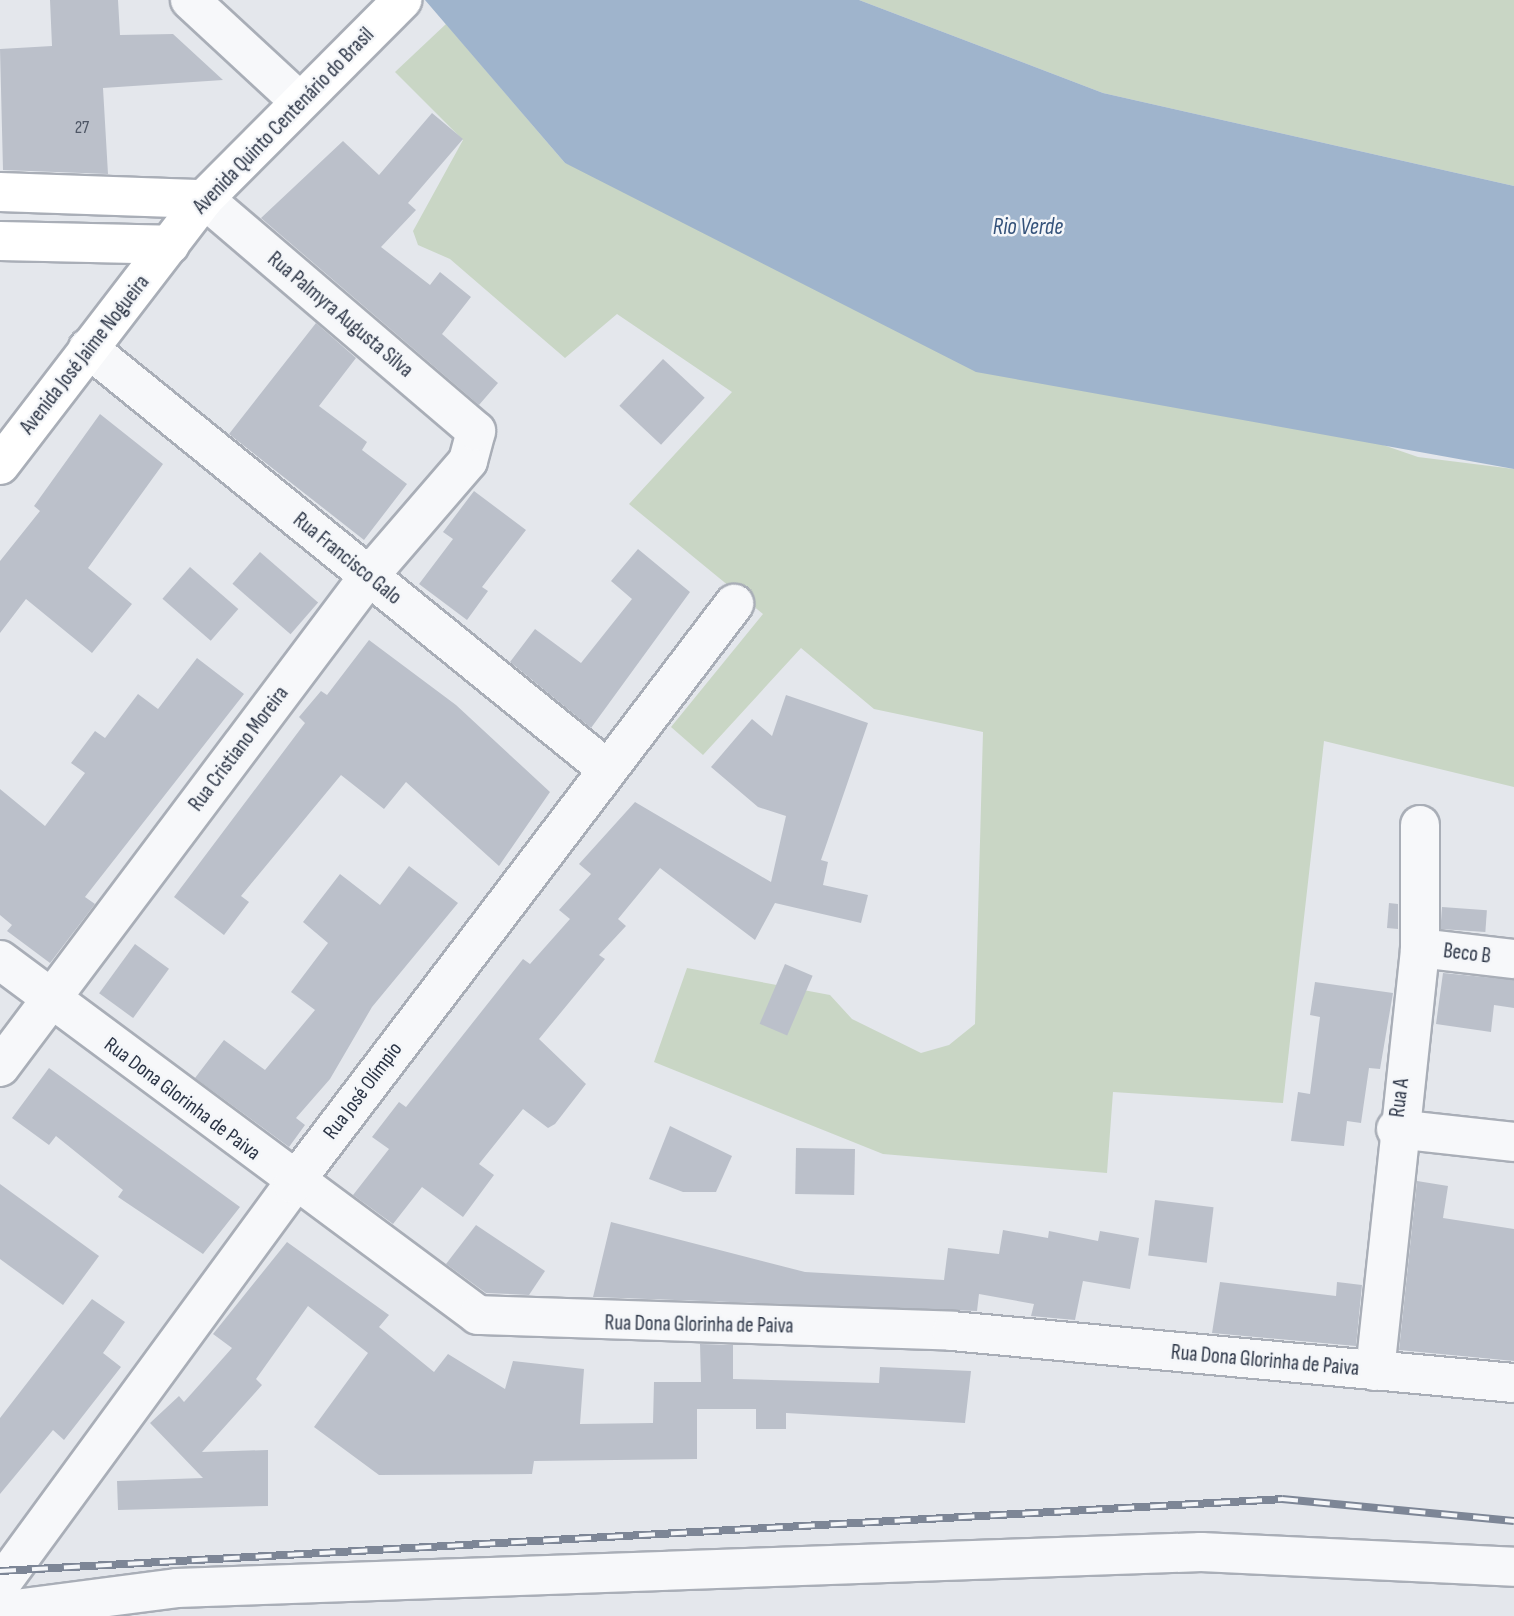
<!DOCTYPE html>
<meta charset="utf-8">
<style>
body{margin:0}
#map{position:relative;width:1514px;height:1616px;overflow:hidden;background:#e4e7ec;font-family:"Sofia Sans Condensed",sans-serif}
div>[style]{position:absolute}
.green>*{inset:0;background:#c9d6c5}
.water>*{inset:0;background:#9fb4cc}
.building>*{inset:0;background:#bbc0ca;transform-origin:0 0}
.roads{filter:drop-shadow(2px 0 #a9aeb7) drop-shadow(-2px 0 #a9aeb7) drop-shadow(0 2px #a9aeb7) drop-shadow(0 -2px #a9aeb7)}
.minor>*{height:38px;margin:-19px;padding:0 19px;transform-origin:19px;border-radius:19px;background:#f7f8fa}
.major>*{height:38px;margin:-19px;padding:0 19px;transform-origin:19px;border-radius:19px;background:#fff}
.rail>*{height:8px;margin-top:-4px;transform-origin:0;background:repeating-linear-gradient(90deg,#f4f6f9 0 16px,#7d8696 0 32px);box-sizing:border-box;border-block:2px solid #7d8696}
span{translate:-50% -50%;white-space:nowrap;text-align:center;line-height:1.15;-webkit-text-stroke:5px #f4f6f9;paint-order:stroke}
.number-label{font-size:18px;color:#4f5766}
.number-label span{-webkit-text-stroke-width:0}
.street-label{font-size:21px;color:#2b3445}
.water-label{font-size:23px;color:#34527a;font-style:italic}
</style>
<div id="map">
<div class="green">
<div style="clip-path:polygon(859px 0,1514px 0,1514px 186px,1103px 93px)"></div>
<div style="clip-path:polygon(446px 24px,565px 163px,1418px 457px,1514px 469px,1514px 787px,1324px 741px,1283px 1103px,1113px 1092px,1107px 1173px,883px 1154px,654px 1062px,687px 968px,830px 995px,852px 1019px,921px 1053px,949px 1045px,975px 1024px,983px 732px,874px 709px,801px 648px,703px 755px,671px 727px,763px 614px,629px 504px,732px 392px,617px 314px,565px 358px,450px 259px,418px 245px,413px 231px,463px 140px,395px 72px)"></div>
</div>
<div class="water">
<div style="clip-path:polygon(425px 0,859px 0,1103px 93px,1514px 186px,1514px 469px,976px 372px,565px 163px)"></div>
</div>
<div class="building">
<div style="clip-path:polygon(50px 0,118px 0,120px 35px,173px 34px,223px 80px,103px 88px,108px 174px,3px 170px,0 49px,52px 46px)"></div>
<div style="clip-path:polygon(432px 113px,463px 139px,408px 203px,416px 210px,381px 247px,430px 285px,440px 272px,471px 297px,442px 334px,498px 383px,479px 405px,261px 218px,343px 141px,379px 175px)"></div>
<div style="clip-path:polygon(316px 323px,356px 358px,319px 406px,367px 442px,362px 450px,407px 484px,364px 540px,229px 434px)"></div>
<div style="left:663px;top:359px;width:57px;height:64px;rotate:43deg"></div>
<div style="clip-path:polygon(100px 414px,163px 464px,88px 568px,132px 604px,92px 653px,26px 599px,0 633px,0 561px,40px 511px,34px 506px)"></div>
<div style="clip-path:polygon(474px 491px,526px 530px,482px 587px,488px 591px,467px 620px,419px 584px,453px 539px,443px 532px)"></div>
<div style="clip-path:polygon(638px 549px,690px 592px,591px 728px,510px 662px,535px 629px,581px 663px,632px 599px,611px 581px)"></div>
<div style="left:260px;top:552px;width:77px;height:42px;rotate:41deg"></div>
<div style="left:190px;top:567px;width:64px;height:42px;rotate:41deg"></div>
<div style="clip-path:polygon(369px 640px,456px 705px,550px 792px,499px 866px,406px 782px,384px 809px,341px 775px,241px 896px,249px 902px,224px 935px,174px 897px,305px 723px,299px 717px,321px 691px,327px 695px)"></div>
<div style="clip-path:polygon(197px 658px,244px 694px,85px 897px,95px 904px,50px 963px,7px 931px,12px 925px,0 915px,0 789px,45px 826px,85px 773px,71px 763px,95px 731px,105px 738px,138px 694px,158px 709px)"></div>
<div style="clip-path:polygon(786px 695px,868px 723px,821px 860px,828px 862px,823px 885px,868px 895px,861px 923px,775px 903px,755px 940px,660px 868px,618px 919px,626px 926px,599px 955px,605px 959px,539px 1039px,586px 1084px,555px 1124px,548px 1128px,523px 1109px,479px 1164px,494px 1175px,463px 1217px,422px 1187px,393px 1224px,353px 1195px,389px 1149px,372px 1137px,399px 1102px,406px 1107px,523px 959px,530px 964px,570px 919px,559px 910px,591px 874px,579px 864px,635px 802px,771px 882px,786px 816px,758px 807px,711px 767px,752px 719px,772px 736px)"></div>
<div style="clip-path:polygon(409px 866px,458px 903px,372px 1007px,330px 1079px,296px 1118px,305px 1125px,289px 1147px,195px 1078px,224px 1040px,265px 1070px,315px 1010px,291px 992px,328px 943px,303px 922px,340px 874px,380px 905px)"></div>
<div style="clip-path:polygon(1389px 903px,1398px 904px,1398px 929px,1387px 928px)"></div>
<div style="left:1442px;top:907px;width:45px;height:22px;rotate:4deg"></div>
<div style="left:135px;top:944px;width:42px;height:61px;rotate:36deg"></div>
<div style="left:785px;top:964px;width:30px;height:65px;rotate:23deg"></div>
<div style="clip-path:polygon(1443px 973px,1514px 980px,1514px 1008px,1494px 1005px,1491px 1032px,1436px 1024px)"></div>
<div style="clip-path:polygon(1315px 982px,1393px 993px,1380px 1069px,1369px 1068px,1361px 1123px,1347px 1121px,1344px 1146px,1291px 1141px,1298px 1092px,1310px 1094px,1320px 1017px,1310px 1015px)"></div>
<div style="clip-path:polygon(49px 1068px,240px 1207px,203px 1254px,118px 1197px,123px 1190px,56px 1136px,49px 1145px,12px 1118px)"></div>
<div style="clip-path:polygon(670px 1126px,732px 1156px,716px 1192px,683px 1192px,649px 1179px)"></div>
<div style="left:796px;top:1148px;width:59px;height:46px;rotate:1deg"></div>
<div style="clip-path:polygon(1417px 1181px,1448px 1186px,1443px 1218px,1514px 1229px,1514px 1361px,1399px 1350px)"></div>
<div style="clip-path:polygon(0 1184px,99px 1256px,63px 1305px,0 1259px)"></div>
<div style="left:1155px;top:1200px;width:59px;height:56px;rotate:7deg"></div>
<div style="clip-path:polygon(611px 1222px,805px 1272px,944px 1280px,948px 1248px,999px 1254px,1003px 1230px,1048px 1238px,1049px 1231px,1098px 1241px,1100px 1231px,1139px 1238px,1130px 1289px,1083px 1281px,1075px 1320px,1031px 1316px,1034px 1304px,979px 1294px,977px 1311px,593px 1297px)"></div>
<div style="clip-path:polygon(476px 1225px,545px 1271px,529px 1295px,486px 1293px,446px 1264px)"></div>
<div style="clip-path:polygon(287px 1242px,389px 1315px,379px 1327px,434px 1372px,448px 1354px,505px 1389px,513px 1361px,584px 1369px,580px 1424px,653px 1423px,654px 1382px,701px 1382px,700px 1344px,733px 1345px,733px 1379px,879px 1383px,880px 1367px,971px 1371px,965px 1423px,786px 1413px,786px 1429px,756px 1429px,756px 1409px,697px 1409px,697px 1459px,534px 1461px,532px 1474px,379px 1475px,314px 1427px,368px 1353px,308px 1306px,256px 1379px,262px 1385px,202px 1452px,268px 1450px,268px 1506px,118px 1510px,117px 1481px,203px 1478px,150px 1423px,179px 1396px,184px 1402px,232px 1348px,213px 1334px)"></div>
<div style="clip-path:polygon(1220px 1282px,1336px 1296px,1337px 1282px,1362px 1285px,1356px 1346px,1212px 1333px)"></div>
<div style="clip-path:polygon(92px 1299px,125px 1322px,103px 1353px,121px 1367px,64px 1440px,53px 1430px,0 1494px,0 1418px)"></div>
</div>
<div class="roads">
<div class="minor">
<div style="left:190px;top:0;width:147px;rotate:42.8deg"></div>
<div style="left:88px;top:348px;width:668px;rotate:39.05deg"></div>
<div style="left:1420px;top:948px;width:95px;rotate:6.7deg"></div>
<div style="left:0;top:960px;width:595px;rotate:36.6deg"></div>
<div style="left:478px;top:1315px;width:474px;rotate:1.9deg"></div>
<div style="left:952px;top:1331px;width:564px;rotate:5.29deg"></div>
<div style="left:0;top:1067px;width:613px;rotate:-53.09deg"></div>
<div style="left:368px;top:577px;width:153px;rotate:-49.2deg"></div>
<div style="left:468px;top:461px;width:31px;rotate:-75deg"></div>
<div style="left:476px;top:431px;width:358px;rotate:-139.5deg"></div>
<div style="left:1396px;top:1129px;width:119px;rotate:6.3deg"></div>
<div style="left:1375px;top:1371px;width:425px;rotate:-83.9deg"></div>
<div style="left:1420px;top:948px;width:123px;rotate:-90deg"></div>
<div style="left:0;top:1585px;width:497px;rotate:-53.8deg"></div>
<div style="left:293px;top:1184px;width:729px;rotate:-52.75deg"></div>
<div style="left:0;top:1611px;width:178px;rotate:-7.4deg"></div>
<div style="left:177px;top:1588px;width:1025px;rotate:-2.01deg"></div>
<div style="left:1201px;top:1552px;width:313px;rotate:2.7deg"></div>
</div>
<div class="major">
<div style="left:0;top:192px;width:204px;rotate:2deg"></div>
<div style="left:0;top:241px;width:170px;rotate:1.3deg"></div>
<div style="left:0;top:465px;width:335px;rotate:-52.5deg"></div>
<div style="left:204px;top:199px;width:281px;rotate:-45.1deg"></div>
</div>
</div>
<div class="rail">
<div style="left:0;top:1571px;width:1284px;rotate:-3.21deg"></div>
<div style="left:1282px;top:1499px;width:233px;rotate:5.4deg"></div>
</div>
<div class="number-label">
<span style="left:82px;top:128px">27</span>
</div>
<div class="street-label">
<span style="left:284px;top:121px;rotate:-46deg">Avenida Quinto Centenário do Brasil</span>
<span style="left:340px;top:315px;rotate:40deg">Rua Palmyra Augusta Silva</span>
<span style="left:85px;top:355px;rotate:-52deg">Avenida José Jaime Nogueira</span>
<span style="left:347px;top:559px;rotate:39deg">Rua Francisco Galo</span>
<span style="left:239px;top:749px;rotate:-53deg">Rua Cristiano Moreira</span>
<span style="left:1467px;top:954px;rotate:7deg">Beco B</span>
<span style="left:363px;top:1091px;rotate:-53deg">Rua José Olímpio</span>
<span style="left:1400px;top:1098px;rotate:-83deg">Rua A</span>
<span style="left:182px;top:1099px;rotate:37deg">Rua Dona Glorinha de Paiva</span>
<span style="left:699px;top:1325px;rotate:1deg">Rua Dona Glorinha de Paiva</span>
<span style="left:1265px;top:1361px;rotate:5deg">Rua Dona Glorinha de Paiva</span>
</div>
<div class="water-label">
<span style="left:1028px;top:227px">Rio Verde</span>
</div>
</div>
